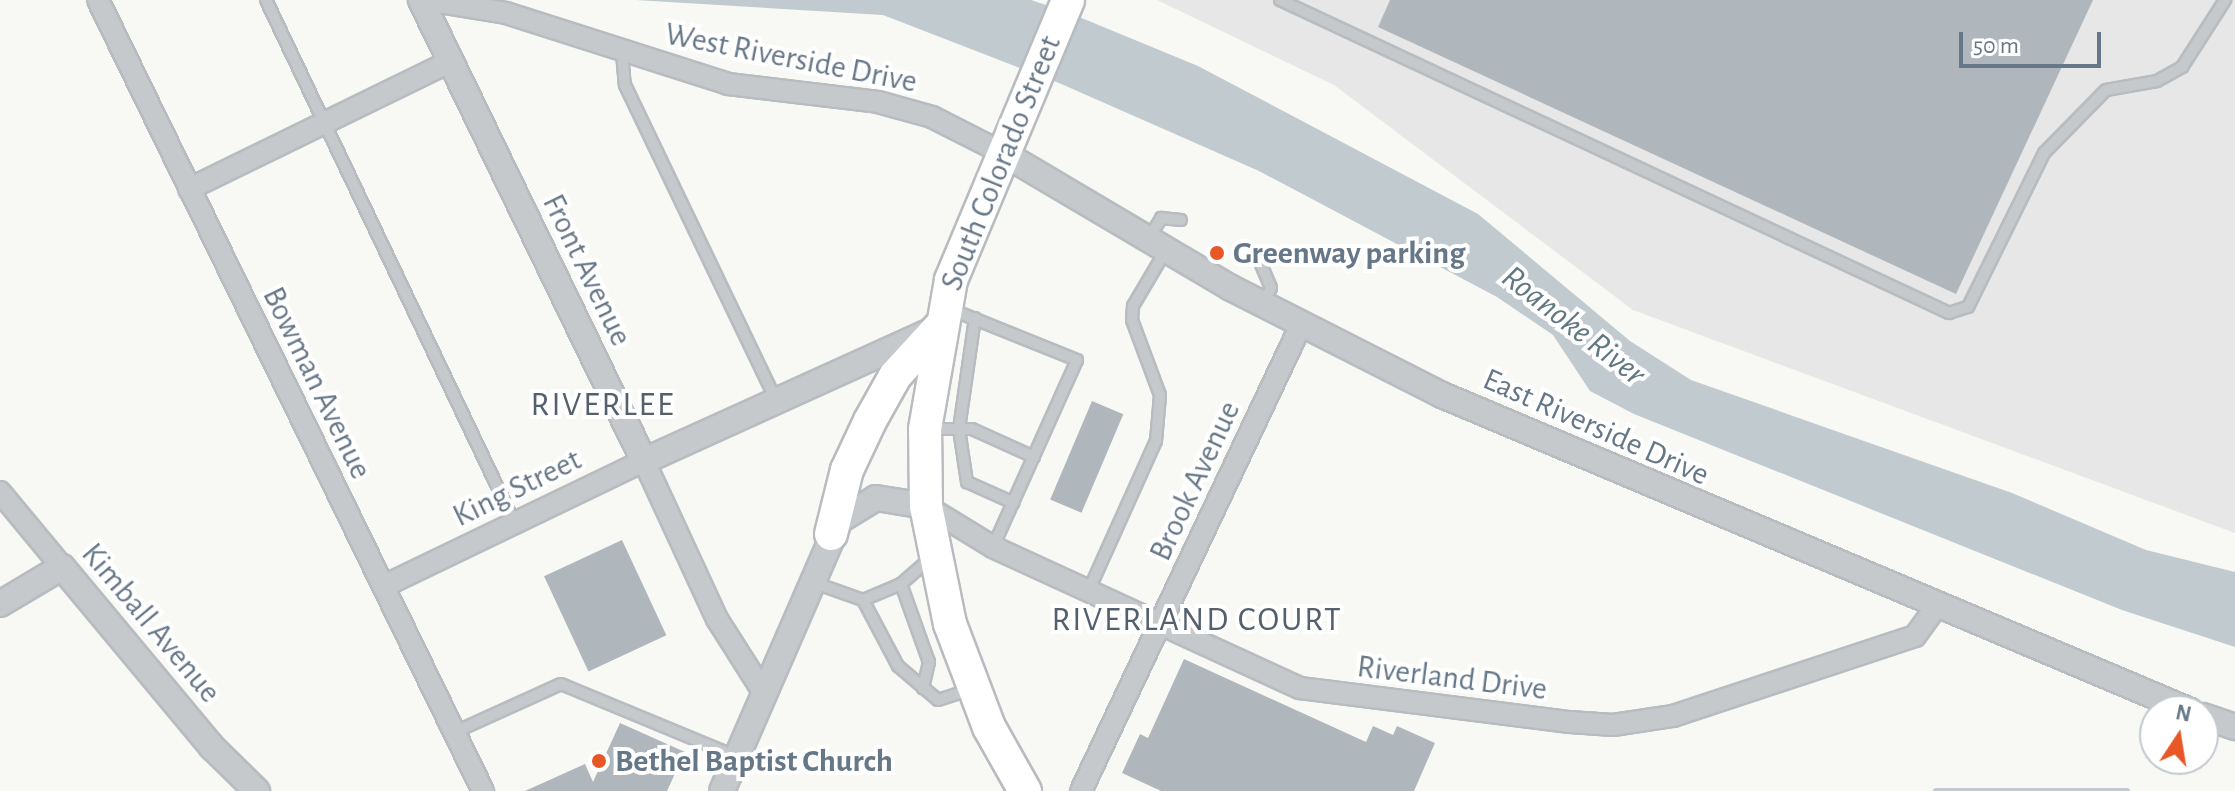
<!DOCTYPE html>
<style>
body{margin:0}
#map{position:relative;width:2235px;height:791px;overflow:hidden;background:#f8f8f5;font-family:"Alegreya Sans",sans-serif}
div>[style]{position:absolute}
.built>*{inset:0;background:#e6e7e6}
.water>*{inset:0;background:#c0cacf}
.stream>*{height:6px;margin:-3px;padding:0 3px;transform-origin:3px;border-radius:3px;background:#c0cacf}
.building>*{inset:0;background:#afb6bc;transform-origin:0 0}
.roads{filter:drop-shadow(2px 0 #b8bcc0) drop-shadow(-2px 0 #b8bcc0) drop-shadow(0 2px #b8bcc0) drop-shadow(0 -2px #b8bcc0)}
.service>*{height:10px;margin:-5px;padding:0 5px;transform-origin:5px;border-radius:5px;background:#c5c9cc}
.minor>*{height:20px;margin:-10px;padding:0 10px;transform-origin:10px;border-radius:10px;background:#c5c9cc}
.tertiary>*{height:24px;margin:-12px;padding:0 12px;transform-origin:12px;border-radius:12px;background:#c5c9cc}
.primary>*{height:32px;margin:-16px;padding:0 16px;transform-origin:16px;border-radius:16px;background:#fff}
.dots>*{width:22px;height:22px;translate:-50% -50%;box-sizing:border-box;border:4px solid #fff;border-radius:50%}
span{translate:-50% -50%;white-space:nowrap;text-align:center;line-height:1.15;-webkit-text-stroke:8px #fff;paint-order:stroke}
.street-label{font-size:32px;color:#667787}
.poi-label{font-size:32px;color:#667787;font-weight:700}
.left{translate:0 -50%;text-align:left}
.water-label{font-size:34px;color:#627983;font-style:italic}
.neighbourhood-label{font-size:34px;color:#54616c;letter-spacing:2px}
.north{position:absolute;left:2139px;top:695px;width:80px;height:80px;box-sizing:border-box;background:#fff;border:2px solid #c2c9cf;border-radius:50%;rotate:12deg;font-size:22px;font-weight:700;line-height:32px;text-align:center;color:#667787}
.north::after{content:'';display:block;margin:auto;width:28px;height:36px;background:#e75826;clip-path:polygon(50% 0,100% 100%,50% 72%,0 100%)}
.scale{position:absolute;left:1959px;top:32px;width:142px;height:36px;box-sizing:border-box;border:4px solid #667787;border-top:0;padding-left:10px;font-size:24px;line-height:28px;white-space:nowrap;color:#667787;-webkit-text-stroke:6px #fff;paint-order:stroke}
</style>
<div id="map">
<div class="built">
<div style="clip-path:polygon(1157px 0,2235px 0,2235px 533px,1633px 310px,1334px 85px)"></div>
</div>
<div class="water">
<div style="clip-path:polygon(636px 0,1031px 0,1067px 12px,1198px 66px,1478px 214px,1630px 341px,1691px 380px,2012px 493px,2146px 550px,2235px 572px,2235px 647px,2122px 610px,1634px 414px,1590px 391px,1553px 335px,1497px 297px,1259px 171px,1059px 83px,883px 15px)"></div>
</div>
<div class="stream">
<div style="left:1936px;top:791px;width:191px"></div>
</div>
<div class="building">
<div style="clip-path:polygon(1390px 0,2093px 0,1956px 294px,1378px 27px)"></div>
<div style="left:1092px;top:401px;width:34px;height:107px;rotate:23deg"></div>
<div style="left:622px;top:540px;width:105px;height:86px;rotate:65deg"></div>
<div style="clip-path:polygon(1184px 659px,1366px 742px,1373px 726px,1393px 735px,1397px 726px,1435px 743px,1414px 791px,1161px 791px,1122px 773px,1140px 734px,1148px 738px)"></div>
<div style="clip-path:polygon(620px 723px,685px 752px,667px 791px,525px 791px,585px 764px,593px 782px)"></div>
</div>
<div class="roads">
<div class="service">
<div style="left:266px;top:0;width:580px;rotate:64.58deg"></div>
<div style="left:1280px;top:0;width:739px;rotate:25.07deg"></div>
<div style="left:1949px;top:313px;width:20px;rotate:-18deg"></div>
<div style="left:1968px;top:307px;width:172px;rotate:-63.7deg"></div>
<div style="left:2044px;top:153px;width:88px;rotate:-45.5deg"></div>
<div style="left:2106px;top:90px;width:52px;rotate:-10deg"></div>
<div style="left:2157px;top:81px;width:29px;rotate:-29deg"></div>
<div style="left:2182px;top:67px;width:80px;rotate:-57.3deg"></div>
<div style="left:622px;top:53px;width:32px;rotate:85deg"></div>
<div style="left:625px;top:85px;width:347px;rotate:64.4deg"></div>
<div style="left:1148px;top:240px;width:26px;rotate:-59deg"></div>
<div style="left:1161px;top:218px;width:20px;rotate:6deg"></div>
<div style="left:1260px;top:262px;width:28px;rotate:67deg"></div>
<div style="left:1271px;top:288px;width:17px;rotate:115deg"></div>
<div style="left:950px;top:309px;width:137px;rotate:21.9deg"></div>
<div style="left:1077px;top:360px;width:205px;rotate:114.2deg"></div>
<div style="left:975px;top:318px;width:112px;rotate:98.2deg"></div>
<div style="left:959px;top:429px;width:54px;rotate:81.4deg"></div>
<div style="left:967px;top:482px;width:51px;rotate:24.1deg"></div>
<div style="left:930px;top:429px;width:42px"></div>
<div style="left:972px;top:429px;width:68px;rotate:24.3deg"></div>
<div style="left:812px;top:582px;width:54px;rotate:19.4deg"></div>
<div style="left:863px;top:600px;width:41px;rotate:-22.8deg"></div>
<div style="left:901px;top:584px;width:41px;rotate:-41.1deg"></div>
<div style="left:901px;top:584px;width:83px;rotate:70.3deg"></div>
<div style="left:929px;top:662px;width:27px;rotate:103deg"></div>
<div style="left:1088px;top:592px;width:166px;rotate:-65.8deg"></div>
<div style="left:1156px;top:441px;width:46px;rotate:-85deg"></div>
<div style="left:1160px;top:395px;width:80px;rotate:-110.5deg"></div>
<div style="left:1132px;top:320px;width:14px;rotate:-86deg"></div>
<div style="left:1133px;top:306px;width:65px;rotate:-59.5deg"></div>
<div style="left:863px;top:600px;width:75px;rotate:62.1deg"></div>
<div style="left:898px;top:666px;width:52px;rotate:40.4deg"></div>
<div style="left:938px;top:700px;width:35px;rotate:-18deg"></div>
<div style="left:455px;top:732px;width:116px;rotate:-24.4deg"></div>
<div style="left:561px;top:684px;width:191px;rotate:22.5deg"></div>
</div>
<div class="minor">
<div style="left:98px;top:0;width:880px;rotate:64.05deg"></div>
<div style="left:426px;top:0;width:81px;rotate:9.2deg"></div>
<div style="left:506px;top:13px;width:233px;rotate:17.7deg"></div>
<div style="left:728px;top:84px;width:151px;rotate:6.8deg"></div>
<div style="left:878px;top:102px;width:56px;rotate:15.5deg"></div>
<div style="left:932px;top:117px;width:77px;rotate:26.9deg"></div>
<div style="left:189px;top:189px;width:292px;rotate:-26deg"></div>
<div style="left:0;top:492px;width:97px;rotate:50.4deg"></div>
<div style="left:926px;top:506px;width:79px;rotate:31.5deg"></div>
<div style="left:993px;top:547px;width:338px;rotate:24.7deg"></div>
<div style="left:1300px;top:688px;width:272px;rotate:7.2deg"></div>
<div style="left:1570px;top:722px;width:43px;rotate:4deg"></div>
<div style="left:1613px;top:725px;width:61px;rotate:-8.5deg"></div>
<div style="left:1673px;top:716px;width:255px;rotate:-18.3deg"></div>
<div style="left:1915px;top:636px;width:36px;rotate:-54deg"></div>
<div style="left:384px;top:586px;width:288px;rotate:-25.7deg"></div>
<div style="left:644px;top:461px;width:174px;rotate:65.2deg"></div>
<div style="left:717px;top:619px;width:88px;rotate:57.6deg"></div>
<div style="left:1081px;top:791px;width:515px;rotate:-64.73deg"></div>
</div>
<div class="tertiary">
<div style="left:421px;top:0;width:512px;rotate:64.19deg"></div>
<div style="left:644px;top:461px;width:317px;rotate:-24.4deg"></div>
<div style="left:1001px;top:152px;width:267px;rotate:30.6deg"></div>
<div style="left:1231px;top:288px;width:237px;rotate:26.9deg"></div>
<div style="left:1442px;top:395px;width:812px;rotate:22.9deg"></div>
<div style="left:0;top:604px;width:72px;rotate:-30.8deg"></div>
<div style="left:62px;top:567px;width:234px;rotate:50.2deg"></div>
<div style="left:212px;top:747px;width:63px;rotate:44.4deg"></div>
<div style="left:2203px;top:716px;width:34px;rotate:19deg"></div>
<div style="left:722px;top:791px;width:296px;rotate:-66.5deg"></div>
<div style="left:840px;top:520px;width:42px;rotate:-31.4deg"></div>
<div style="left:876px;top:498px;width:51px;rotate:9.1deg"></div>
</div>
<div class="primary">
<div style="left:831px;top:534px;width:66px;rotate:-76deg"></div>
<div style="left:847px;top:470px;width:54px;rotate:-64.9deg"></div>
<div style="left:870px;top:421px;width:51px;rotate:-60.9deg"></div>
<div style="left:895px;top:376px;width:65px;rotate:-47.5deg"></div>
<div style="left:1025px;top:791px;width:73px;rotate:-119.4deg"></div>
<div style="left:989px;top:727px;width:110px;rotate:-110.7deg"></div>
<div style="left:950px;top:624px;width:120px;rotate:-101.5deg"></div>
<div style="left:926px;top:506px;width:77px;rotate:-90.7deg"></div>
<div style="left:925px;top:429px;width:151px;rotate:-80.1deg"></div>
<div style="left:951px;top:280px;width:303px;rotate:-67.3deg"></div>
</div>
</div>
<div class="dots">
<div style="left:1217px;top:253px;background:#e75826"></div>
<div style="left:599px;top:761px;background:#e75826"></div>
</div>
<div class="street-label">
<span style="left:791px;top:58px;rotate:11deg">West Riverside Drive</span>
<span style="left:1001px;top:163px;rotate:-68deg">South Colorado Street</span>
<span style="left:587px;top:270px;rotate:64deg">Front Avenue</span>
<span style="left:317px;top:383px;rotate:64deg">Bowman Avenue</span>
<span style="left:1596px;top:427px;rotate:24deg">East Riverside Drive</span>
<span style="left:1195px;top:481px;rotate:-65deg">Brook Avenue</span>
<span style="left:517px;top:488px;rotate:-26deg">King Street</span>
<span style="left:151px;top:623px;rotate:50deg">Kimball Avenue</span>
<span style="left:1452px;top:678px;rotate:7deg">Riverland Drive</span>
</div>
<div class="poi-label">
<span class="left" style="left:1233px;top:253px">Greenway parking</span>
<span class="left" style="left:615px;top:761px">Bethel Baptist Church</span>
</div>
<div class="water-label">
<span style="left:1573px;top:326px;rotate:38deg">Roanoke River</span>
</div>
<div class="neighbourhood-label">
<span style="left:603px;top:406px">RIVERLEE</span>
<span style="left:1197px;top:621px">RIVERLAND COURT</span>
</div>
<div class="north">N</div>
<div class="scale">50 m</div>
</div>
